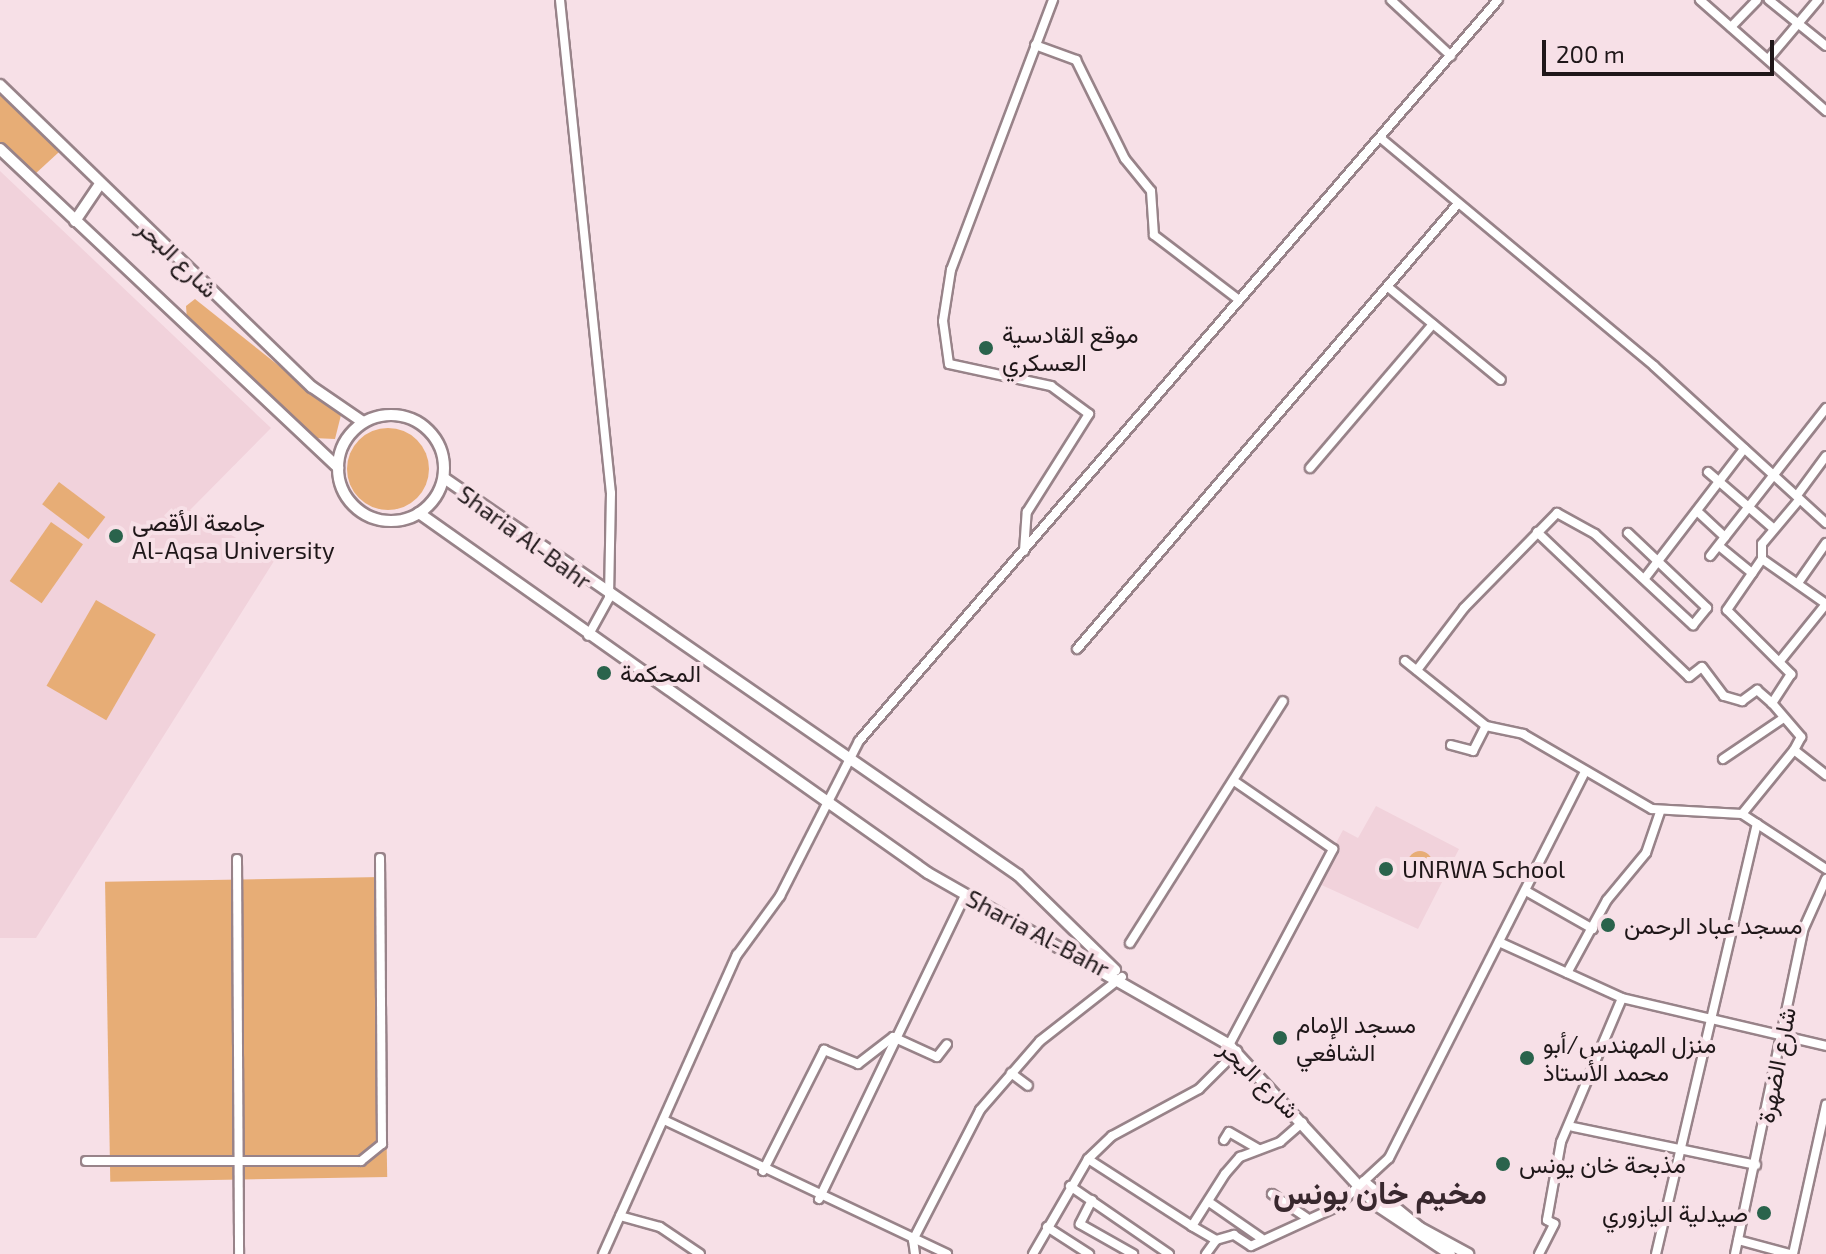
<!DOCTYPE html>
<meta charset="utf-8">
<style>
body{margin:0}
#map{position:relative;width:1826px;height:1254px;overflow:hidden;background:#f7e0e7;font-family:"Exo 2",Vazirmatn,sans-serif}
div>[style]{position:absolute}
.built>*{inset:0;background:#f1d2db}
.green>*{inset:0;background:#e7ad76;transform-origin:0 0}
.round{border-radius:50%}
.roads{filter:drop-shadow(2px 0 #988389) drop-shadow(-2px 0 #988389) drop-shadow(0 2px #988389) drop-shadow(0 -2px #988389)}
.minor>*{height:8px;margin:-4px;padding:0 4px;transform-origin:4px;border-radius:4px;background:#fff}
.major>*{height:10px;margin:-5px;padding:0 5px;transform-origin:5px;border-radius:5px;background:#fff}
.major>.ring{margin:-5px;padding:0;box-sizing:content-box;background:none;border:10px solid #fff;border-radius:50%}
.dots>*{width:22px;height:22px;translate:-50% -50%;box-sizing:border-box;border:4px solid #f7e0e7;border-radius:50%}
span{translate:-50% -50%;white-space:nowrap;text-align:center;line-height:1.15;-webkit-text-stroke:8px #f7e0e7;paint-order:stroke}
.street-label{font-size:24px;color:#1f1719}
.poi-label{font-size:24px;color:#1f1719}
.left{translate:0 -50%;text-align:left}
.right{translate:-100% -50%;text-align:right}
.district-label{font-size:32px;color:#39282e;font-weight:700}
.scale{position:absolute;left:1542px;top:40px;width:232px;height:36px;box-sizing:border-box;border:4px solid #1f1719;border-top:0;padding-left:10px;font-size:24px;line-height:28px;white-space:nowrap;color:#1f1719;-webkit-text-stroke:6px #f7e0e7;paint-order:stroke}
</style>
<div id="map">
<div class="built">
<div style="clip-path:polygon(0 171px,271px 428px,190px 510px,274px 561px,36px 938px,0 938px)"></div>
<div style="clip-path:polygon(1376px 806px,1459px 849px,1418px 929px,1315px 882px,1343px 830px,1358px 838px)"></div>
</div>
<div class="green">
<div style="clip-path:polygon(0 95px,59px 152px,34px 175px,0 143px)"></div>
<div style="clip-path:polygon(195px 299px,341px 415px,335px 439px,313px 438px,187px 320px,186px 306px)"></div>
<div class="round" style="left:347px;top:428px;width:82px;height:82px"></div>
<div style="left:59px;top:482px;width:58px;height:28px;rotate:37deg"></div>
<div style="left:51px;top:522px;width:39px;height:72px;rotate:35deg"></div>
<div style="left:96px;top:600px;width:69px;height:99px;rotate:30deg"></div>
<div class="round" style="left:1408px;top:851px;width:24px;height:24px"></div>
<div style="left:382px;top:877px;width:300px;height:277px;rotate:89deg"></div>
</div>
<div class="roads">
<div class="minor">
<div style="left:560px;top:0;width:496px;rotate:84.1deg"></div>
<div style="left:611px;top:493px;width:105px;rotate:91.1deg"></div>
<div style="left:609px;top:598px;width:43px;rotate:118.9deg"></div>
<div style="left:1391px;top:0;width:82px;rotate:43deg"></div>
<div style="left:1700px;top:0;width:168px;rotate:41.4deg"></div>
<div style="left:1769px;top:0;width:73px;rotate:38.9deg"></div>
<div style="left:1731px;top:27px;width:37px;rotate:-46deg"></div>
<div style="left:1035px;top:45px;width:44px;rotate:20.1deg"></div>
<div style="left:1076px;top:60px;width:110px;rotate:63.7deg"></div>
<div style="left:1125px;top:159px;width:41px;rotate:50.9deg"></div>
<div style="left:1151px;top:191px;width:44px;rotate:86.1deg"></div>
<div style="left:1154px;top:235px;width:107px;rotate:37.4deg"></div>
<div style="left:1769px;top:58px;width:76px;rotate:-49.8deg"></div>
<div style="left:1383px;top:140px;width:353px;rotate:39.8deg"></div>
<div style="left:1654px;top:366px;width:233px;rotate:42.4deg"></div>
<div style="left:1388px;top:287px;width:146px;rotate:39.5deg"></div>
<div style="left:1310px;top:468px;width:189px;rotate:-49.5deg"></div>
<div style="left:1708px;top:472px;width:87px;rotate:40.8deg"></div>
<div style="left:1798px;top:494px;width:47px;rotate:-53.6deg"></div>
<div style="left:1799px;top:500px;width:57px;rotate:130.1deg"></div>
<div style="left:1762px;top:544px;width:15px;rotate:90deg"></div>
<div style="left:1762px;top:559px;width:62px;rotate:124.5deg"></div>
<div style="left:1727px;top:610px;width:91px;rotate:45deg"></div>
<div style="left:1791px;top:674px;width:35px;rotate:123deg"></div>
<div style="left:1772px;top:703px;width:45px;rotate:49.5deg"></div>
<div style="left:1801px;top:737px;width:15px;rotate:118deg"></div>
<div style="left:1794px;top:750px;width:41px;rotate:38deg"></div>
<div style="left:1697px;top:511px;width:38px;rotate:43deg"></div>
<div style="left:1725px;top:537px;width:24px;rotate:128deg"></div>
<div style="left:1537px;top:532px;width:210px;rotate:43.6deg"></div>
<div style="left:1689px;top:677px;width:16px;rotate:-38deg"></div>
<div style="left:1702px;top:667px;width:36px;rotate:53deg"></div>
<div style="left:1724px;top:696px;width:19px;rotate:16deg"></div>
<div style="left:1742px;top:701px;width:19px;rotate:-36deg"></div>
<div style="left:1757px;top:690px;width:20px;rotate:41deg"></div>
<div style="left:1725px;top:537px;width:164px;rotate:-51.9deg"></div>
<div style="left:1719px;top:546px;width:43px;rotate:39.3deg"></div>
<div style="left:1024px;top:551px;width:39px;rotate:-86deg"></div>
<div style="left:1027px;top:512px;width:116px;rotate:-57.7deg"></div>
<div style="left:1089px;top:414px;width:47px;rotate:-143.6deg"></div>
<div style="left:1051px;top:386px;width:104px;rotate:-167.8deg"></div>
<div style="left:949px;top:364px;width:43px;rotate:-97.9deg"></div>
<div style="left:943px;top:321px;width:52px;rotate:-81.1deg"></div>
<div style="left:951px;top:270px;width:289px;rotate:-69.3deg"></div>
<div style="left:1762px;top:559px;width:78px;rotate:35.1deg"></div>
<div style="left:1645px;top:578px;width:163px;rotate:-52.5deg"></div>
<div style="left:1798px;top:583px;width:49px;rotate:-55deg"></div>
<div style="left:1077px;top:649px;width:583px;rotate:-49.45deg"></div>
<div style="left:1405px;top:661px;width:104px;rotate:38.7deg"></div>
<div style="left:1780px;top:661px;width:73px;rotate:-51.1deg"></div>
<div style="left:1417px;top:670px;width:78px;rotate:-52.8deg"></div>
<div style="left:1464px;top:608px;width:133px;rotate:-45.6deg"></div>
<div style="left:1557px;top:513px;width:43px;rotate:28.9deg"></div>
<div style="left:1595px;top:534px;width:134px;rotate:42.9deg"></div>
<div style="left:1693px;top:625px;width:22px;rotate:-51deg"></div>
<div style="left:1707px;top:608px;width:109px;rotate:-136.5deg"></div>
<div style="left:1451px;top:745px;width:23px;rotate:15deg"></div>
<div style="left:1473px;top:751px;width:28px;rotate:-63deg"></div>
<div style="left:1486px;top:726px;width:38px;rotate:12deg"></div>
<div style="left:1523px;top:734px;width:149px;rotate:30.2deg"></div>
<div style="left:1652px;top:809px;width:90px;rotate:3.2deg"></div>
<div style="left:1742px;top:814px;width:100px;rotate:33.2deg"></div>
<div style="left:1723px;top:759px;width:71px;rotate:-34.1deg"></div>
<div style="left:1742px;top:814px;width:82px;rotate:-50.9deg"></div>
<div style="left:237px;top:859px;width:395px;rotate:89.7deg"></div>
<div style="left:1526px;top:891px;width:77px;rotate:29.6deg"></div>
<div style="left:1499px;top:942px;width:135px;rotate:24.5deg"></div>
<div style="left:1622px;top:998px;width:210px;rotate:13.2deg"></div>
<div style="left:1130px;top:943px;width:286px;rotate:-57.7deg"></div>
<div style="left:1567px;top:973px;width:83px;rotate:-61.3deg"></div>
<div style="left:1607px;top:900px;width:61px;rotate:-50.3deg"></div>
<div style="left:1646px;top:853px;width:43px;rotate:-71.1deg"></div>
<div style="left:1229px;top:1045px;width:222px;rotate:-62deg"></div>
<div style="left:1333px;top:849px;width:120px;rotate:-145.5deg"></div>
<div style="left:1011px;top:1073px;width:21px;rotate:37deg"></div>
<div style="left:664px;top:1120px;width:313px;rotate:25.3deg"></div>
<div style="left:1573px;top:1127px;width:187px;rotate:11.7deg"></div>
<div style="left:1224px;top:1140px;width:9px;rotate:-58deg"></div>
<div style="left:1229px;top:1132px;width:34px;rotate:30deg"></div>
<div style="left:1088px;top:1159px;width:124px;rotate:32.8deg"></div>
<div style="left:86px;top:1161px;width:275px"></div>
<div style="left:361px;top:1161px;width:27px;rotate:-39deg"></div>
<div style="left:382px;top:1144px;width:286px;rotate:-90.4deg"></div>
<div style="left:763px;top:1171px;width:136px;rotate:-63.2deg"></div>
<div style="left:824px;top:1050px;width:37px;rotate:22deg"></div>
<div style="left:858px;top:1064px;width:44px;rotate:-37.6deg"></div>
<div style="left:893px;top:1037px;width:48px;rotate:24.4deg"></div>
<div style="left:937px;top:1057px;width:16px;rotate:-52deg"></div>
<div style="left:1070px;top:1186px;width:120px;rotate:34.5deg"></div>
<div style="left:1272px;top:1194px;width:42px;rotate:34.4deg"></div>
<div style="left:819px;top:1199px;width:337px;rotate:-64.3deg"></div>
<div style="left:1092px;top:1200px;width:27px;rotate:117deg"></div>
<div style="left:1080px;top:1224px;width:61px;rotate:29.5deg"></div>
<div style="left:1209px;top:1202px;width:63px;rotate:34.7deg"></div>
<div style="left:620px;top:1216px;width:41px;rotate:15.4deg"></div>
<div style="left:660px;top:1227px;width:48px;rotate:34deg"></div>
<div style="left:1047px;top:1227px;width:50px;rotate:32.7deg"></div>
<div style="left:1216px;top:1240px;width:28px;rotate:-150deg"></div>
<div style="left:1192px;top:1226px;width:62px;rotate:-57.6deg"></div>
<div style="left:1225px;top:1174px;width:23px;rotate:-49deg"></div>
<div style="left:1240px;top:1157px;width:43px;rotate:-20.6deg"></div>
<div style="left:1280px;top:1142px;width:30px;rotate:-41deg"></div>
<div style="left:1738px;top:1240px;width:54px;rotate:15.1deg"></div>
<div style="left:603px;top:1254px;width:328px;rotate:-65.9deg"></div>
<div style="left:737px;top:955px;width:73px;rotate:-53.9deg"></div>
<div style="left:780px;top:896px;width:174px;rotate:-63deg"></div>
<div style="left:859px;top:741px;width:978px;rotate:-49.23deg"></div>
<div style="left:915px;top:1254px;width:14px;rotate:-98deg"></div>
<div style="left:913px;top:1240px;width:146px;rotate:-62.7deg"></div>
<div style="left:980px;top:1110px;width:91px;rotate:-49deg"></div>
<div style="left:1040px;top:1041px;width:104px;rotate:-38deg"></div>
<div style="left:1033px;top:1254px;width:110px;rotate:-59.9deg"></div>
<div style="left:1088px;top:1159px;width:33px;rotate:-44deg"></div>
<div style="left:1112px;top:1136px;width:99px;rotate:-28.4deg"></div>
<div style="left:1199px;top:1089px;width:54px;rotate:-45deg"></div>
<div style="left:1206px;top:1254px;width:17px;rotate:-54deg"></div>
<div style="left:1216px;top:1240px;width:19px;rotate:-16deg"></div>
<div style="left:1234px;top:1235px;width:20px;rotate:33deg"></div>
<div style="left:1251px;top:1246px;width:94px;rotate:-24.6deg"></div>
<div style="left:1336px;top:1207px;width:72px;rotate:-42.8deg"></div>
<div style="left:1389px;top:1158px;width:434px;rotate:-63.1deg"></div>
<div style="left:1539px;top:1254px;width:34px;rotate:-63deg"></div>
<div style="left:1554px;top:1224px;width:8px;rotate:-150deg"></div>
<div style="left:1547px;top:1220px;width:79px;rotate:-79.8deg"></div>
<div style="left:1561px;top:1142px;width:156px;rotate:-67deg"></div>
<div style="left:1656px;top:1254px;width:442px;rotate:-76.8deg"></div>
<div style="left:1735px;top:1254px;width:331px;rotate:-78.1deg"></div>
<div style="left:1803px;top:930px;width:56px;rotate:-65.7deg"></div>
<div style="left:1793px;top:1254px;width:153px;rotate:-77.5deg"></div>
</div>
<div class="major">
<div style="left:0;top:85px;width:434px;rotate:44.1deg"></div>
<div style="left:312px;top:387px;width:62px;rotate:34.5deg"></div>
<div style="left:0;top:149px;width:465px;rotate:43.3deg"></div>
<div style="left:75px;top:221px;width:45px;rotate:-56deg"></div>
<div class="ring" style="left:338px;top:415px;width:96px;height:96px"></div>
<div style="left:444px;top:478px;width:698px;rotate:34.67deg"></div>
<div style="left:1018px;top:875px;width:136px;rotate:44.4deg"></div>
<div style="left:419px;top:513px;width:623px;rotate:35.27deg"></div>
<div style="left:928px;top:873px;width:347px;rotate:29.7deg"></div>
<div style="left:1229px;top:1045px;width:216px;rotate:47.4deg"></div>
<div style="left:1375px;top:1204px;width:90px;rotate:33.7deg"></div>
<div style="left:1364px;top:1182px;width:72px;rotate:39.4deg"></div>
<div style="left:1420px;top:1228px;width:55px;rotate:28.4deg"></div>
</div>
</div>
<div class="dots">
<div style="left:986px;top:348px;background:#2a634c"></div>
<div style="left:116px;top:536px;background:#2a634c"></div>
<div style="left:604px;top:673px;background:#2a634c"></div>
<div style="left:1386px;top:869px;background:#2a634c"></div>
<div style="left:1608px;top:925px;background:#2a634c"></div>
<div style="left:1280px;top:1038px;background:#2a634c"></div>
<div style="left:1527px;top:1058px;background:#2a634c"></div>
<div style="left:1503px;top:1164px;background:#2a634c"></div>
<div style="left:1764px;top:1213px;background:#2a634c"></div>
</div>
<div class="street-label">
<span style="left:178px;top:258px;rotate:44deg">شارع البحر</span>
<span style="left:525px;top:537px;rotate:36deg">Sharia Al-Bahr</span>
<span style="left:1038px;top:933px;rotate:28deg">Sharia Al-Bahr</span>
<span style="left:1776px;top:1065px;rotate:-79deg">شارع الضهرة</span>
<span style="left:1260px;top:1079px;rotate:44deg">شارع البحر</span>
</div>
<div class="poi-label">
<span class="left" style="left:1002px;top:348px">موقع القادسية<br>العسكري</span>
<span class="left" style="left:132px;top:536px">جامعة الأقصى<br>Al-Aqsa University</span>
<span class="left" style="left:620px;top:673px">المحكمة</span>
<span class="left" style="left:1402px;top:869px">UNRWA School</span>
<span class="left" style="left:1624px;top:925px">مسجد عباد الرحمن</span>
<span class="left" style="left:1296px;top:1038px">مسجد الإمام<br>الشافعي</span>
<span class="left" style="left:1543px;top:1058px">منزل المهندس/أبو<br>محمد الأستاذ</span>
<span class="left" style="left:1519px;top:1164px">مذبحة خان يونس</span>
<span class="right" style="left:1748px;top:1213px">صيدلية اليازوري</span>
</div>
<div class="district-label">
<span style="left:1380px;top:1191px">مخيم خان يونس</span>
</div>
<div class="scale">200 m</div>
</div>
